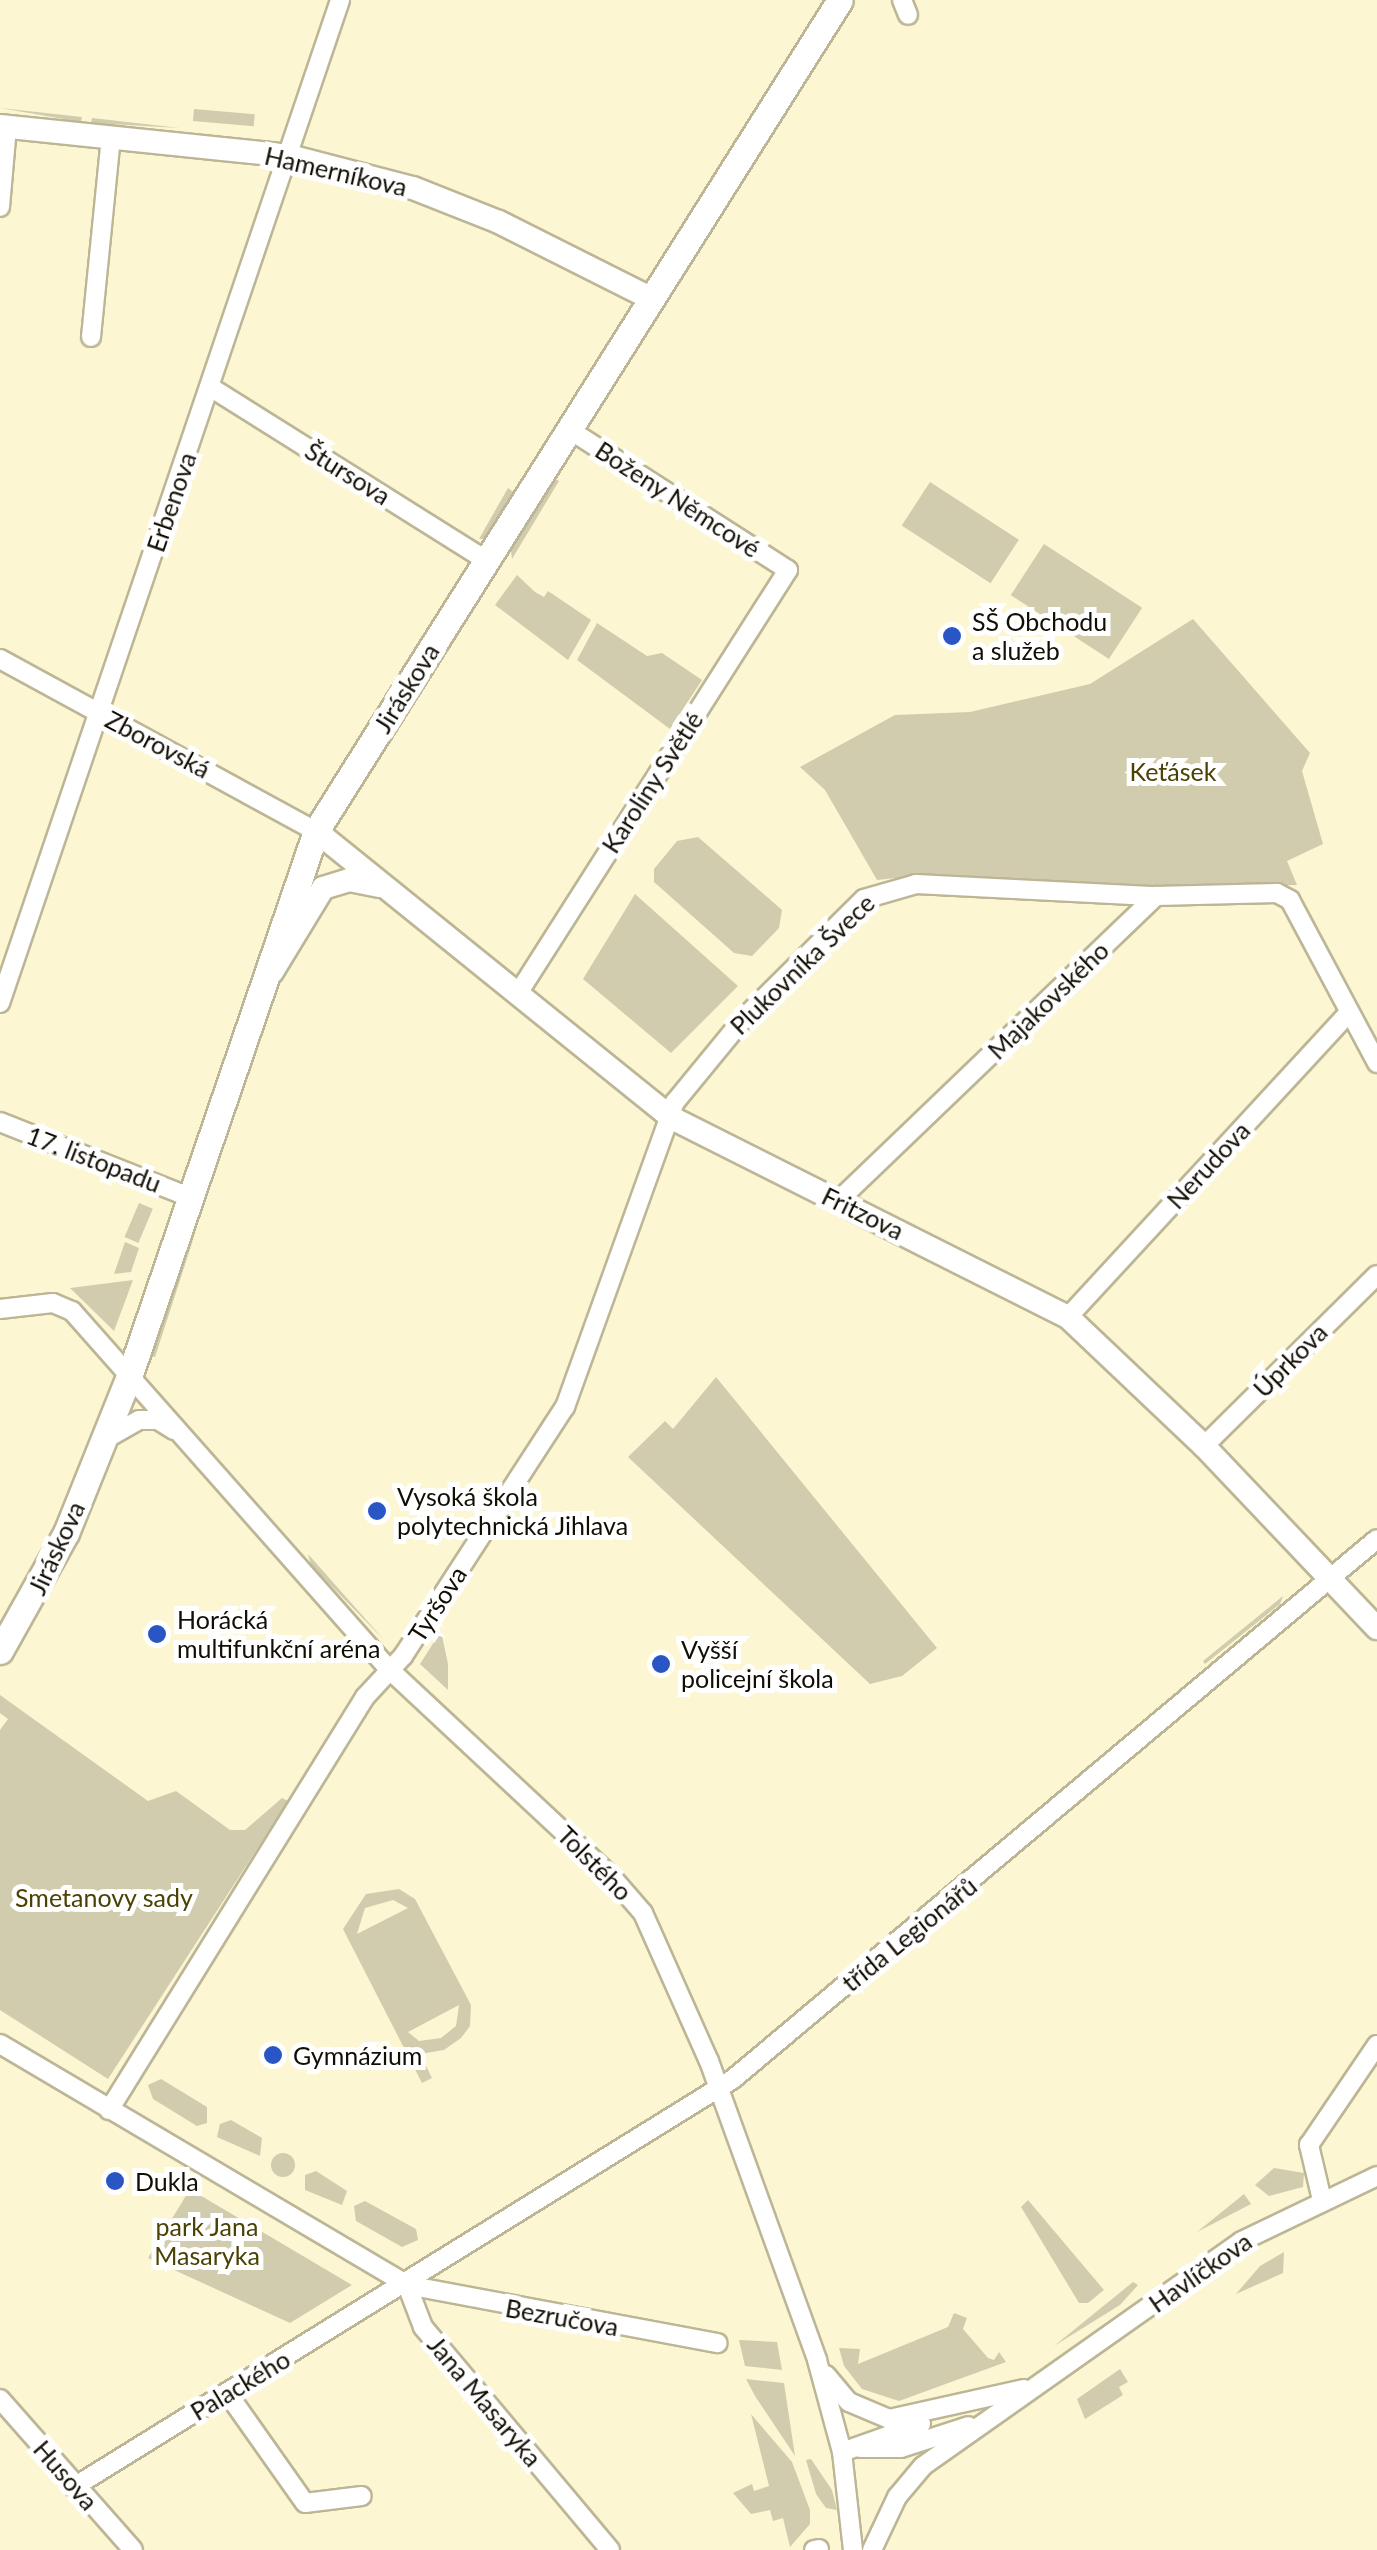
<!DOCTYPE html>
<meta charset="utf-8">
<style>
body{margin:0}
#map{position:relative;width:1377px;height:2550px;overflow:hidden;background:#fcf6d3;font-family:Lato,sans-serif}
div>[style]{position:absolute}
.green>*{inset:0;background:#d1ccad;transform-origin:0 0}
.round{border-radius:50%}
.roads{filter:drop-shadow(2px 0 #bcb696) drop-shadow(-2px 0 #bcb696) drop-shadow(0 2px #bcb696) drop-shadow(0 -2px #bcb696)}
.minor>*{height:18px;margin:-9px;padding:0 9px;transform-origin:9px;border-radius:9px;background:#fff}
.tertiary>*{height:22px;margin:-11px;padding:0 11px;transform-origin:11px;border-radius:11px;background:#fff}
.secondary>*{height:25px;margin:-12.5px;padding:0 12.5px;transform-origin:12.5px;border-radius:12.5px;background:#fff}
.dots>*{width:28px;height:28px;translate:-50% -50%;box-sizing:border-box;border:5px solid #fff;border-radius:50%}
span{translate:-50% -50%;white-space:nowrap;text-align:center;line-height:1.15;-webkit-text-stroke:10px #fff;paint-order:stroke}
.street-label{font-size:25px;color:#110e04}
.poi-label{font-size:25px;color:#110e04}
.left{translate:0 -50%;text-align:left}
.park-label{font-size:25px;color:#4b4103}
</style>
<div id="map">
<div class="green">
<div style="clip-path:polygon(0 108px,82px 117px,81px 122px)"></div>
<div style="left:194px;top:109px;width:61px;height:12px;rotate:5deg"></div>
<div style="clip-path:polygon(92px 118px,180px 128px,91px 123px)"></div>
<div style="clip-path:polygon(552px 477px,559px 481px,512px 559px,510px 543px)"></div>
<div style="left:930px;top:482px;width:106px;height:52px;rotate:33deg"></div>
<div style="clip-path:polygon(508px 488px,515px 493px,487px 539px,479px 539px)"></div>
<div style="left:1044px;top:544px;width:117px;height:61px;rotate:33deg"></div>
<div style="clip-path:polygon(517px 575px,535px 592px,544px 597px,548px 591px,591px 620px,568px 660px,495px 605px)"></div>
<div style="clip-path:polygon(1193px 619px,1310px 753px,1302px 771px,1323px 844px,1287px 861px,1297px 885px,1157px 888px,924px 875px,877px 880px,825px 790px,800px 767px,895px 715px,970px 712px,1090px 684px)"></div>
<div style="clip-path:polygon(597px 623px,647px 656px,662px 653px,702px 680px,670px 729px,577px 660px)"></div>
<div style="clip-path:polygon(698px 837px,782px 910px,779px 928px,752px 956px,734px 953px,654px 882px,654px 869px,677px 841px)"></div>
<div style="clip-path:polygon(635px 894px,738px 986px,671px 1053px,583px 979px)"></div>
<div style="left:139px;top:1203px;width:15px;height:37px;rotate:23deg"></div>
<div style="clip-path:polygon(197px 1228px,155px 1357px,151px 1356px)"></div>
<div style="clip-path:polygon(125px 1242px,139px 1248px,131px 1272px,114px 1274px)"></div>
<div style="clip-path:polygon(133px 1280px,114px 1331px,70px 1288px)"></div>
<div style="clip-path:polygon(716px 1377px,937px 1648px,902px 1676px,870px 1684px,628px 1457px,665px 1421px,673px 1429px)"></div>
<div style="clip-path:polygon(308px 1554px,384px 1640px,311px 1565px)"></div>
<div style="clip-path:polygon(1283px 1596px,1280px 1604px,1205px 1664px,1203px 1661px)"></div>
<div style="clip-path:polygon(441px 1631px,448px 1664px,448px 1690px,420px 1664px)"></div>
<div style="clip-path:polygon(0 1695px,148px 1801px,176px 1791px,230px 1830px,245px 1830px,282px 1798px,288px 1801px,108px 2079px,0 2010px,0 1730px,8px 1719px,0 1713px)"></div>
<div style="clip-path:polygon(evenodd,399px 1889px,415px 1899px,471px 2005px,470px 2026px,461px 2038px,444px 2050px,420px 2054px,432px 2078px,422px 2083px,343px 1929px,366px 1894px,399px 1889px,393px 1900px,408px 1908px,357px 1934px,365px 1908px,393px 1900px,399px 1889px,459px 2005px,456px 2026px,441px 2038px,419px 2041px,408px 2032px,459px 2005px)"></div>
<div style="clip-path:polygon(161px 2079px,207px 2107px,207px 2123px,197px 2126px,153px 2099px,148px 2085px)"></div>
<div style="clip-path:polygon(231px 2120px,262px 2138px,260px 2156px,217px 2137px,220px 2124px)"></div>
<div class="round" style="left:271px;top:2153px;width:24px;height:24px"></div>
<div style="clip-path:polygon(1274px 2168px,1304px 2173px,1303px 2187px,1269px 2196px,1255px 2185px)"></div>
<div style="clip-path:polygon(316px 2171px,347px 2191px,342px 2205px,305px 2190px,305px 2175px)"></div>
<div style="clip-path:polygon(190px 2189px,198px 2194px,352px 2285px,290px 2323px,148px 2258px)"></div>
<div style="clip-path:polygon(1244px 2194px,1251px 2204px,1197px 2232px)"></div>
<div style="clip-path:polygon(1028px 2200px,1104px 2290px,1088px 2303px,1079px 2303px,1021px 2207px)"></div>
<div style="clip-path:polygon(365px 2201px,416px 2229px,418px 2240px,402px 2247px,356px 2221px,354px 2206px)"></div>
<div style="clip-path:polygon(1284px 2252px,1283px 2273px,1236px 2294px,1260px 2266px)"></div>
<div style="clip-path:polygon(1133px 2282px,1138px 2285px,1120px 2305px,1054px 2346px)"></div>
<div style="clip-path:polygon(954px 2313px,967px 2318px,963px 2329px,988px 2358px,994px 2360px,999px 2352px,1006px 2362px,899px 2401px,862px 2389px,844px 2366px,839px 2348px,860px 2349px,858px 2364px,948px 2327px)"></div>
<div style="clip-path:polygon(739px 2340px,777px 2342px,782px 2370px,745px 2366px)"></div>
<div style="clip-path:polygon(1120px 2369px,1128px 2382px,1119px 2387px,1123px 2395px,1085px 2419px,1077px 2399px)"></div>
<div style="clip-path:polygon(746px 2379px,784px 2383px,795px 2456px,755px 2396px)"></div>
<div style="clip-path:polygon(751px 2414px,792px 2462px,810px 2510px,810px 2524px,790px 2547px,783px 2518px,773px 2521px,770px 2510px,751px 2514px,733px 2493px,752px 2484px,754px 2491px,769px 2486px)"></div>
<div style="clip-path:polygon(811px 2459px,832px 2490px,837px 2510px,826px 2508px,816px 2494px,806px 2460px)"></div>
</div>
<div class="roads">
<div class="minor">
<div style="left:902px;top:0;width:16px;rotate:68deg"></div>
<div style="left:0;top:207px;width:80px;rotate:-85deg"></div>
<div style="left:91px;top:337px;width:201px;rotate:-84.3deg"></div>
<div style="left:210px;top:387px;width:326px;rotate:32.1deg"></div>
<div style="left:0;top:659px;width:360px;rotate:28.6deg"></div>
<div style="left:517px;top:995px;width:504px;rotate:-57.48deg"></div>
<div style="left:788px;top:570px;width:261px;rotate:-147.3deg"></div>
<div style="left:0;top:1003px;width:1059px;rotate:-71.27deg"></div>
<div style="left:0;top:1122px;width:201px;rotate:21.6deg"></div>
<div style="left:838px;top:1201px;width:441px;rotate:-43.8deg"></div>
<div style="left:0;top:1309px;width:53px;rotate:-6.5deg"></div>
<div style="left:53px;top:1303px;width:21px;rotate:23deg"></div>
<div style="left:72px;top:1311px;width:481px;rotate:48.5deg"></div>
<div style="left:391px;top:1671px;width:299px;rotate:43deg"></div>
<div style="left:610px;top:1875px;width:50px;rotate:49deg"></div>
<div style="left:643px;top:1913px;width:162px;rotate:66deg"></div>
<div style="left:709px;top:2061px;width:318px;rotate:70.1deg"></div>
<div style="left:817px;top:2360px;width:95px;rotate:74.8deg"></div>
<div style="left:842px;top:2452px;width:99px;rotate:83.6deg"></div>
<div style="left:1068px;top:1317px;width:413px;rotate:-47.3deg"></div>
<div style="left:104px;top:1440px;width:40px;rotate:-29.7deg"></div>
<div style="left:139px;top:1420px;width:19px"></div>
<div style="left:158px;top:1420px;width:19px;rotate:32deg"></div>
<div style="left:1204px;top:1446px;width:243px;rotate:-44.7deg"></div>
<div style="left:0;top:2044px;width:473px;rotate:30.6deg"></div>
<div style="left:407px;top:2285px;width:316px;rotate:10.6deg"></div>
<div style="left:109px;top:2110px;width:486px;rotate:-58.2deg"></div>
<div style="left:365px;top:1697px;width:56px;rotate:-47.2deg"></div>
<div style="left:403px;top:1656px;width:297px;rotate:-57deg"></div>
<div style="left:565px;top:1407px;width:324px;rotate:-70.2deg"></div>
<div style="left:675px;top:1102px;width:109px;rotate:-50.6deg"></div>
<div style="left:744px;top:1018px;width:169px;rotate:-44.8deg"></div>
<div style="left:864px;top:899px;width:54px;rotate:-16.1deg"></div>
<div style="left:916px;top:884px;width:240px;rotate:2.9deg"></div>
<div style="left:1156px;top:896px;width:121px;rotate:-1.4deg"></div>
<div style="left:1277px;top:893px;width:15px;rotate:28deg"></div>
<div style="left:1290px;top:900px;width:185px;rotate:61.9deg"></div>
<div style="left:1322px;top:2200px;width:57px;rotate:-103.3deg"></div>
<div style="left:1309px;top:2145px;width:121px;rotate:-55.8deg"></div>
<div style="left:407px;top:2285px;width:45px;rotate:69.1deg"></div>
<div style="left:423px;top:2327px;width:291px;rotate:50deg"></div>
<div style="left:826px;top:2375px;width:35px;rotate:50deg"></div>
<div style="left:849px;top:2402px;width:43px;rotate:23deg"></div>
<div style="left:889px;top:2419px;width:138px;rotate:-12.5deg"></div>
<div style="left:228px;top:2394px;width:133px;rotate:54.8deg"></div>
<div style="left:305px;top:2503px;width:57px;rotate:-7deg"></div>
<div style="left:0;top:2399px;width:201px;rotate:48.6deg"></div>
<div style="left:860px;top:2448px;width:41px"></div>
<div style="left:901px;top:2448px;width:71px;rotate:-17.9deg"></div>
<div style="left:842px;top:2452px;width:84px;rotate:-19.5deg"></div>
<div style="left:74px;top:2487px;width:775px;rotate:-31.76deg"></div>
<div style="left:733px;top:2079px;width:840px;rotate:-39.98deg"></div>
<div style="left:814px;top:2550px;width:5px;rotate:-11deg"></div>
<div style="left:872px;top:2550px;width:59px;rotate:-64.7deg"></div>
<div style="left:897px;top:2497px;width:40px;rotate:-50deg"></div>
<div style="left:923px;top:2466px;width:390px;rotate:-35.2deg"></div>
<div style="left:1242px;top:2241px;width:150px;rotate:-25.7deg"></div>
</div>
<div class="tertiary">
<div style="left:0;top:126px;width:291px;rotate:5.9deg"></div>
<div style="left:289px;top:156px;width:128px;rotate:14.5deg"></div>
<div style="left:413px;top:188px;width:92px;rotate:21.6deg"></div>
<div style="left:499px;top:222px;width:169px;rotate:26.7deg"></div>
<div style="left:316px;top:831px;width:455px;rotate:38.9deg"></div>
<div style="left:670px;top:1117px;width:445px;rotate:26.7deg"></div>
<div style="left:1068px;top:1317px;width:187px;rotate:43.5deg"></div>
<div style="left:1204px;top:1446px;width:251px;rotate:46.5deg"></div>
<div style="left:272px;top:972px;width:98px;rotate:-58.7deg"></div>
<div style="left:323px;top:888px;width:27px;rotate:-17deg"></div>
<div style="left:349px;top:880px;width:32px;rotate:11deg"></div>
</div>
<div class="secondary">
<div style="left:0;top:1651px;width:135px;rotate:-60.8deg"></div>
<div style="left:66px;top:1533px;width:171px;rotate:-68.1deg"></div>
<div style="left:130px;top:1374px;width:574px;rotate:-71.09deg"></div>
<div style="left:316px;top:831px;width:982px;rotate:-57.77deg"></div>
</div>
</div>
<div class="dots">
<div style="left:952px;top:636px;background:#2a55c4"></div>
<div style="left:377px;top:1511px;background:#2a55c4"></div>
<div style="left:157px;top:1634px;background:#2a55c4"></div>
<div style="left:661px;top:1664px;background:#2a55c4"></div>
<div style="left:273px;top:2055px;background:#2a55c4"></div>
<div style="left:115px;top:2181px;background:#2a55c4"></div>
</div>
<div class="street-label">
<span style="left:336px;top:171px;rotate:13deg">Hamerníkova</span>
<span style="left:348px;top:473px;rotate:32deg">Štursova</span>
<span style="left:678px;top:499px;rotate:33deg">Boženy Němcové</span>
<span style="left:171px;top:502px;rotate:-71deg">Erbenova</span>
<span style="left:406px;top:688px;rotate:-58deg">Jiráskova</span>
<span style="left:158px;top:744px;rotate:28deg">Zborovská</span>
<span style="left:652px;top:782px;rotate:-57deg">Karoliny Světlé</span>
<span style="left:802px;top:964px;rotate:-44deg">Plukovníka Švece</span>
<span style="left:1048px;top:1000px;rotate:-44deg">Majakovského</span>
<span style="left:94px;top:1159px;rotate:21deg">17. listopadu</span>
<span style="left:1208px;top:1165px;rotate:-47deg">Nerudova</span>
<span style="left:863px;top:1213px;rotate:26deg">Fritzova</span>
<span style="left:1290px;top:1360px;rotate:-45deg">Úprkova</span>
<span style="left:56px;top:1548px;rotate:-65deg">Jiráskova</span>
<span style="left:437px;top:1604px;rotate:-57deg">Tyršova</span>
<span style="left:595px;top:1863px;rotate:45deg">Tolstého</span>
<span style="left:909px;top:1934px;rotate:-39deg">třída Legionářů</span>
<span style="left:1200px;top:2272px;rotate:-35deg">Havlíčkova</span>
<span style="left:562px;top:2317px;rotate:10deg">Bezručova</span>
<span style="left:240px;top:2385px;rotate:-31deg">Palackého</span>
<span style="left:485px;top:2401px;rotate:50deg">Jana Masaryka</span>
<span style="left:66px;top:2475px;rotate:49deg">Husova</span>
</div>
<div class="poi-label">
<span class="left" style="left:972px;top:636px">SŠ Obchodu<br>a služeb</span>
<span class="left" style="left:397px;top:1511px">Vysoká škola<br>polytechnická Jihlava</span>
<span class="left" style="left:177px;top:1634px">Horácká<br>multifunkční aréna</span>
<span class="left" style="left:681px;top:1664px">Vyšší<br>policejní škola</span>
<span class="left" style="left:293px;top:2055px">Gymnázium</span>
<span class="left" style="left:135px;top:2181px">Dukla</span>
</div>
<div class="park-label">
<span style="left:1173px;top:771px">Keťásek</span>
<span style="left:104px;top:1897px">Smetanovy sady</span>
<span style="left:207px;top:2241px">park Jana<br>Masaryka</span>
</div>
</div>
